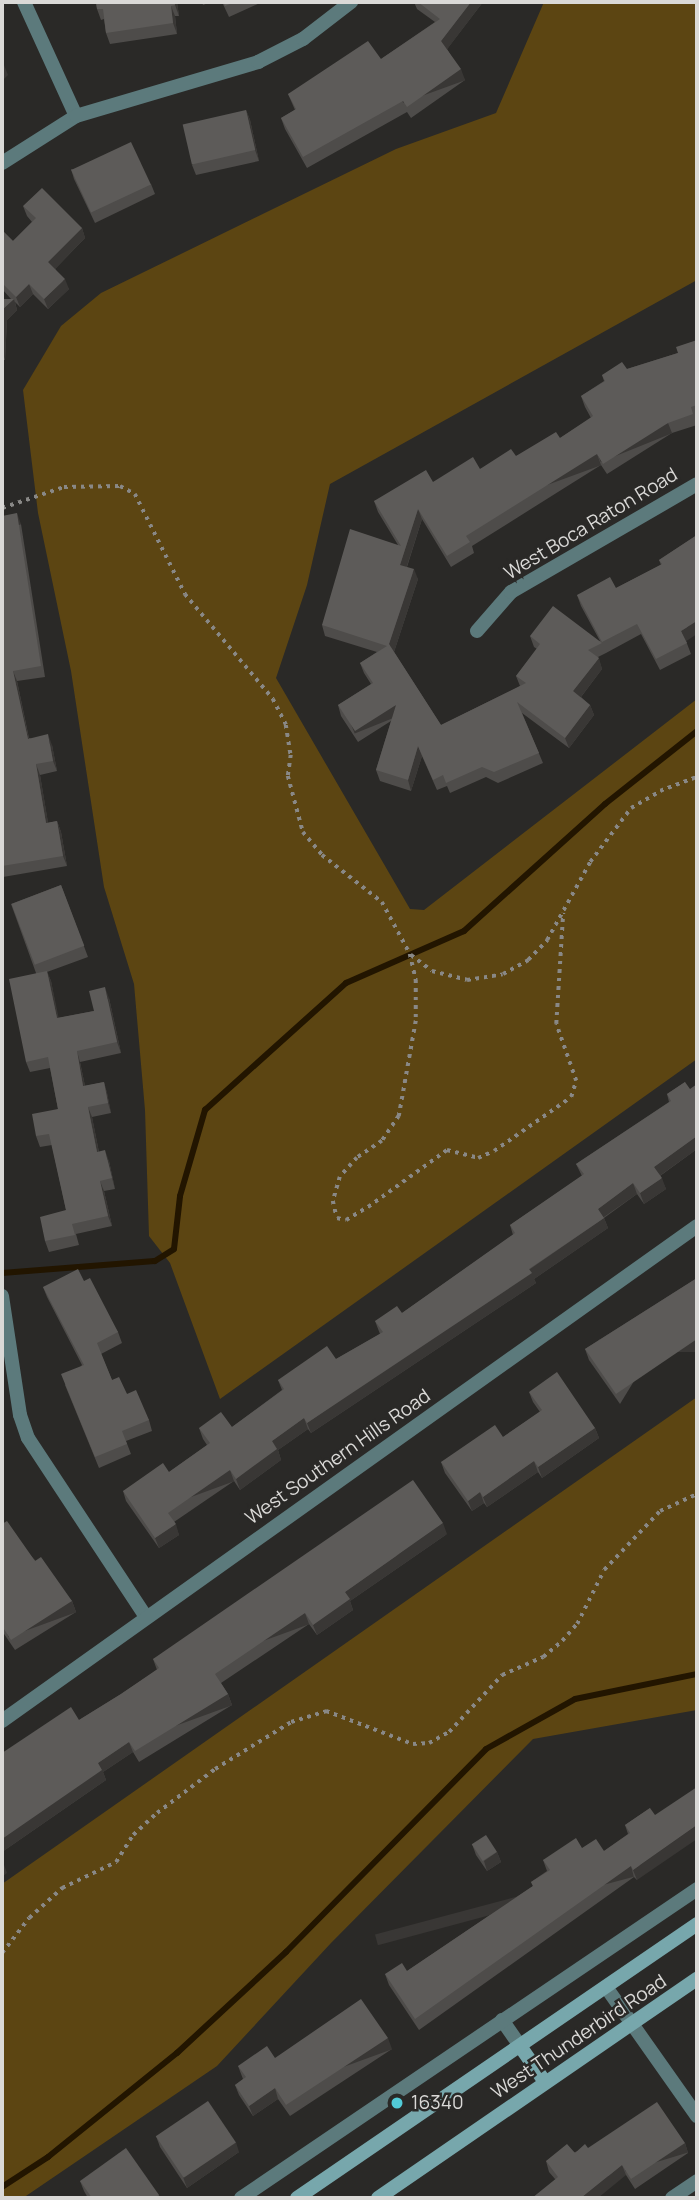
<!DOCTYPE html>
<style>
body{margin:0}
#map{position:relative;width:699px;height:2200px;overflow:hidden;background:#2a2927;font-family:Manrope,sans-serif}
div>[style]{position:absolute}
.green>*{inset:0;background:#5c4512}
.stream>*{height:6px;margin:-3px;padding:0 3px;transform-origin:3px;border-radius:3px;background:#221500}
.path>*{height:3.5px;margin-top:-1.75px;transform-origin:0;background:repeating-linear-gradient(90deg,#898886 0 3.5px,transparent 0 8.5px)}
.street>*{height:14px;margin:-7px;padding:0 7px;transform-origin:7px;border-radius:7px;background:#5c7a7c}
.secondary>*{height:14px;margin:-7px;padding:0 7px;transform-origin:7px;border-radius:7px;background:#77a7ac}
.wall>*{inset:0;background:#4e4c4a}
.shaded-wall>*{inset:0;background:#393735;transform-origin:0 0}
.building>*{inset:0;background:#5d5b59;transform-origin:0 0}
.dots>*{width:19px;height:19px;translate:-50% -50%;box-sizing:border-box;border:4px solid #2a2927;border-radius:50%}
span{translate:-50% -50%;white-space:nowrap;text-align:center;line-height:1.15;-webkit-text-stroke:5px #2a2927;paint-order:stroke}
.street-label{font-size:19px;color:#dad9d7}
.poi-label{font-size:19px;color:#dad9d7}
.left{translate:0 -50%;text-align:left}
.frame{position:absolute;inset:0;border:4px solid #dad9d7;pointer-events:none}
</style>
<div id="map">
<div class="green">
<div style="clip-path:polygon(544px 2px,697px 2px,697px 280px,330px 484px,307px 585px,276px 678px,410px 909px,424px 910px,697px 699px,697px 1059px,220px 1399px,170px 1263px,149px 1236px,145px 1110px,134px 984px,104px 887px,71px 671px,38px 513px,23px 390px,61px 326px,101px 293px,396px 149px,496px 113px)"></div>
<div style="clip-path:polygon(697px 1397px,697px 1710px,533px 1739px,331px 1943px,217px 2066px,23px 2198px,2px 2198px,2px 1884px)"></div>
</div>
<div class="stream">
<div style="left:2px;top:1273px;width:153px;rotate:-4.5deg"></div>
<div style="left:155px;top:1261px;width:22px;rotate:-32deg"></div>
<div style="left:174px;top:1249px;width:53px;rotate:-83.5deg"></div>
<div style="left:180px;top:1196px;width:90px;rotate:-73.8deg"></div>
<div style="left:205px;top:1110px;width:190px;rotate:-42deg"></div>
<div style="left:346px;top:983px;width:129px;rotate:-23.8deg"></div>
<div style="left:464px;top:931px;width:190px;rotate:-42deg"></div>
<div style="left:605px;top:804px;width:117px;rotate:-38.4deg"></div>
<div style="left:2px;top:2187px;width:55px;rotate:-33.1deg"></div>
<div style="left:48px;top:2157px;width:166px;rotate:-38.9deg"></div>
<div style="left:177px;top:2053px;width:149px;rotate:-42.8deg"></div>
<div style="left:286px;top:1952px;width:285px;rotate:-45.4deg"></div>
<div style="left:486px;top:1749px;width:102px;rotate:-29.3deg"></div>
<div style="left:575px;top:1699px;width:125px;rotate:-11.6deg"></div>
</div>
<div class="path">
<div style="left:2px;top:508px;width:65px;rotate:-18.7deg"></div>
<div style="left:64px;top:487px;width:56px;rotate:-1deg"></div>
<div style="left:120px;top:486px;width:17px;rotate:28deg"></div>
<div style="left:135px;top:494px;width:112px;rotate:63.4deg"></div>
<div style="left:185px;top:594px;width:137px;rotate:50deg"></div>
<div style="left:273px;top:699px;width:29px;rotate:63deg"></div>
<div style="left:286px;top:725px;width:30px;rotate:81deg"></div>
<div style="left:291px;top:755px;width:21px;rotate:98deg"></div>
<div style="left:288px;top:776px;width:58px;rotate:75deg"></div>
<div style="left:303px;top:832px;width:30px;rotate:50deg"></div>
<div style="left:322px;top:855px;width:76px;rotate:38.1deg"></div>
<div style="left:382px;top:902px;width:59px;rotate:61.7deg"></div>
<div style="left:410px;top:954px;width:27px;rotate:77deg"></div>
<div style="left:416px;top:980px;width:41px;rotate:90deg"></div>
<div style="left:416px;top:1021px;width:97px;rotate:100.1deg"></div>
<div style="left:399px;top:1116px;width:30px;rotate:124deg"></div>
<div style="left:382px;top:1141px;width:30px;rotate:146deg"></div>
<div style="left:357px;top:1158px;width:25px;rotate:132deg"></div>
<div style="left:340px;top:1177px;width:25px;rotate:106deg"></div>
<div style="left:333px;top:1201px;width:17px;rotate:77deg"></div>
<div style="left:337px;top:1218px;width:9px;rotate:13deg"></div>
<div style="left:346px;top:1220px;width:26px;rotate:-31deg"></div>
<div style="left:368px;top:1207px;width:97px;rotate:-35.8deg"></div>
<div style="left:447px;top:1150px;width:32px;rotate:14deg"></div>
<div style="left:478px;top:1158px;width:17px;rotate:-24deg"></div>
<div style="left:494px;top:1151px;width:94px;rotate:-35deg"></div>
<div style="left:571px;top:1097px;width:17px;rotate:-73deg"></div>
<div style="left:576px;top:1081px;width:60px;rotate:-109.3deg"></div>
<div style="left:556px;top:1024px;width:111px;rotate:-86.4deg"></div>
<div style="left:411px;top:955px;width:26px;rotate:37deg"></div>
<div style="left:432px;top:971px;width:36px;rotate:14deg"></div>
<div style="left:467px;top:980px;width:36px;rotate:-9deg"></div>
<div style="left:503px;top:974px;width:29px;rotate:-29deg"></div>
<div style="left:528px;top:960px;width:28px;rotate:-46deg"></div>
<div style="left:547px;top:940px;width:89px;rotate:-61.1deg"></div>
<div style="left:590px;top:862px;width:68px;rotate:-52.8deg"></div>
<div style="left:631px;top:808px;width:34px;rotate:-30deg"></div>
<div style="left:660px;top:791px;width:40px;rotate:-21deg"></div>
<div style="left:2px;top:1953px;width:44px;rotate:-52.4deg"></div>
<div style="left:29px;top:1918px;width:45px;rotate:-42.3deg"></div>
<div style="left:62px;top:1888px;width:60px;rotate:-25.7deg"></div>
<div style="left:116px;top:1862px;width:32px;rotate:-58deg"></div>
<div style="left:133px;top:1835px;width:33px;rotate:-43deg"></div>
<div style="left:157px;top:1813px;width:73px;rotate:-37.2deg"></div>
<div style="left:215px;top:1769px;width:89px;rotate:-31.7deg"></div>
<div style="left:291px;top:1722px;width:37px;rotate:-17deg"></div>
<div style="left:326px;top:1711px;width:93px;rotate:20.8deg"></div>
<div style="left:413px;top:1744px;width:16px;rotate:-4deg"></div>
<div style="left:429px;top:1743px;width:23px;rotate:-29deg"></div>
<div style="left:449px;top:1732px;width:78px;rotate:-47.1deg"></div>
<div style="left:502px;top:1675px;width:45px;rotate:-23.7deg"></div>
<div style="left:543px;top:1657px;width:25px;rotate:-40deg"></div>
<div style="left:562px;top:1641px;width:23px;rotate:-49deg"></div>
<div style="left:577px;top:1624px;width:60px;rotate:-63.4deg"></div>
<div style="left:604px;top:1570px;width:81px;rotate:-46.5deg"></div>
<div style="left:660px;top:1511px;width:41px;rotate:-24.7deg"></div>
</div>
<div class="street">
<div style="left:24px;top:2px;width:125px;rotate:65.5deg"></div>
<div style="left:2px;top:163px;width:88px;rotate:-32.4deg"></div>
<div style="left:76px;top:116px;width:190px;rotate:-16.5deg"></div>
<div style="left:258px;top:62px;width:51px;rotate:-27.1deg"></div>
<div style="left:303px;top:39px;width:61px;rotate:-37.6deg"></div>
<div style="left:477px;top:631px;width:52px;rotate:-48.9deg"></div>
<div style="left:511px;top:592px;width:215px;rotate:-30.1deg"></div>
<div style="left:2px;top:1296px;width:120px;rotate:81.4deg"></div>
<div style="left:20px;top:1415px;width:24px;rotate:71deg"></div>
<div style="left:28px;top:1438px;width:214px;rotate:56.6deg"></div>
<div style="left:2px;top:1721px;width:853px;rotate:-35.46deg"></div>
<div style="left:606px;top:1987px;width:158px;rotate:54.8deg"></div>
<div style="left:502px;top:2020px;width:32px;rotate:55deg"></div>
<div style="left:241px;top:2198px;width:551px;rotate:-34.12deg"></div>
<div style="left:672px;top:2198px;width:30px;rotate:-34deg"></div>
</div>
<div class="secondary">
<div style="left:520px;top:2046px;width:44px;rotate:55.2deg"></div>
<div style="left:297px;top:2198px;width:485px;rotate:-34.4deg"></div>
<div style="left:378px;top:2198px;width:387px;rotate:-34.5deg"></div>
</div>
<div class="wall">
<div style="clip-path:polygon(96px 2px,177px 2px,179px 16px,175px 16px,177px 34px,110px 44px,106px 33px,104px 19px,101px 20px,97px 9px)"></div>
<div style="clip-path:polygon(202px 2px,211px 2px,203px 5px)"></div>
<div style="clip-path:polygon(222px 2px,262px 2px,229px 17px)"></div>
<div style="clip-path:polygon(414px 2px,483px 2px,447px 49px,465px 80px,411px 118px,407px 112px,307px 168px,285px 129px,281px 118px,295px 110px,288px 94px,381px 59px,435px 22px,417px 9px)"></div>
<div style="clip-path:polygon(246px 110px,250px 120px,259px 161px,196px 175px,192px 165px)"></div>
<div style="clip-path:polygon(71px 169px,151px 184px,155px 194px,95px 223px,74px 179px)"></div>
<div style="clip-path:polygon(23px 206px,82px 228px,85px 238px,55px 269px,69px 289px,48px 309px,33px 294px,20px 307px,15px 302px,17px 310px,7px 320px,5px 360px,2px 360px,2px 299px,11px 299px,2px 289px,2px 230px,13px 241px,32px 222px,27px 216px)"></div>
<div style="clip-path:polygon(697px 340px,697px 417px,695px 418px,697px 425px,672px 433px,607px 474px,601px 465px,472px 546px,474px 553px,451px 567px,422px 519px,407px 567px,418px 579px,394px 652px,441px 725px,520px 686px,516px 676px,537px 649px,534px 647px,530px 636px,600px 641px,581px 606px,577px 595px,616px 588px,661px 565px,659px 560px,697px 535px,686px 641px,691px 654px,660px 670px,641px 634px,606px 653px,604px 650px,606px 653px,598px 657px,602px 669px,581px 697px,590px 705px,594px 715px,569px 748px,522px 713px,543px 763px,498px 783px,486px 777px,450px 793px,447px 786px,437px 790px,422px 756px,411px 791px,380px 781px,376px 770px,391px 721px,358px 742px,341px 716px,338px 705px,371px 684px,364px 673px,360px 663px,377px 652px,325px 636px,322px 625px,398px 545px,378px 512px,374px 501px,433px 482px,480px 469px,516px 456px,560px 438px,591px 418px,585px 407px,581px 396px,604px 381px,602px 375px,627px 369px,678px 353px)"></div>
<div style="clip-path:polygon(2px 516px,21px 524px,45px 677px,17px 681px,29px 738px,52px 745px,57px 771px,40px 775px,48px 823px,57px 821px,61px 832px,67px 866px,3px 877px,2px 873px)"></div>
<div style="clip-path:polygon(61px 885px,88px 957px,47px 972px,51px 981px,58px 1018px,94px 1011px,109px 998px,121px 1053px,80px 1062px,85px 1086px,104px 1082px,107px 1093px,111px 1113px,92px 1117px,99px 1152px,109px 1161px,115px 1189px,104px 1191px,112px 1226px,76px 1234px,79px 1245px,49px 1252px,45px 1241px,66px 1210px,52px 1145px,40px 1147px,36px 1136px,58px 1109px,50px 1068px,30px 1072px,26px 1062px,36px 973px,11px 904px)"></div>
<div style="clip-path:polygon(685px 1082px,697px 1149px,660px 1176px,666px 1189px,644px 1204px,637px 1194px,604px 1218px,608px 1228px,534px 1279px,536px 1283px,311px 1433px,308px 1429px,278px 1450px,281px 1460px,240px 1490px,234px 1481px,174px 1522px,179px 1535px,159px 1548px,126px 1501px,123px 1491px,169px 1472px,207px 1445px,203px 1439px,199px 1428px,232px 1427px,282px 1390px,278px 1380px,336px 1359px,380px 1334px,375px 1321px,402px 1313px,513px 1235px,510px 1225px,582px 1176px,576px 1164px,669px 1102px,667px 1094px)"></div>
<div style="clip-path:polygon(697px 1278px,620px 1404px,589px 1360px,585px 1349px)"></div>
<div style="clip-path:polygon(84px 1281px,118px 1332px,122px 1343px,101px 1354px,112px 1380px,127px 1394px,149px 1420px,152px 1431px,126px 1441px,131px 1454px,99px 1468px,65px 1385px,82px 1365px,47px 1297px,43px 1287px)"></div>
<div style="clip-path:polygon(529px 1392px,595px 1428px,599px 1438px,542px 1478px,538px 1472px,487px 1507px,484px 1503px,472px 1511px,445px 1473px,441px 1462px,503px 1437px,540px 1412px,533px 1402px)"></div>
<div style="clip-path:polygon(2px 1524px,72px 1601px,76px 1612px,15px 1650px,2px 1631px)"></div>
<div style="clip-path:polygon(447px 1534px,350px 1601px,353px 1610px,317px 1635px,309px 1624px,221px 1683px,228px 1694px,232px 1705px,139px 1762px,133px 1752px,103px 1772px,106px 1780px,2px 1852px,2px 1753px,79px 1720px,121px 1694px,157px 1670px,153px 1659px)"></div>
<div style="clip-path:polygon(650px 1808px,637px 1880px,634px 1877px,419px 2030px,389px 1985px,385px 1974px,407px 1971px,533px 1886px,531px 1882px,547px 1871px,543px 1860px,582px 1848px,604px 1851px,628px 1834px,625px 1825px)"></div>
<div style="clip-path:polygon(472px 1844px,497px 1852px,501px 1862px,487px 1871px,476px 1855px)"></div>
<div style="clip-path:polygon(392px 2049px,290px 2116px,278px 2099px,253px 2116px,239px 2095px,235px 2085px,243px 2079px,238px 2066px,275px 2058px)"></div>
<div style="clip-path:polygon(156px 2136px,239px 2152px,187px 2188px,160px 2147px)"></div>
<div style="clip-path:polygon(685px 2143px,688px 2153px,635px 2189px,626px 2175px,555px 2179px,549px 2172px,546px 2161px,588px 2148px)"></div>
<div style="clip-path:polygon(80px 2181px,159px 2195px,160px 2198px,88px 2198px,84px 2191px)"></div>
</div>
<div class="shaded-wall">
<div style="clip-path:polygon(174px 2px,177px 2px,179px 16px,175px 5px)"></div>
<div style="clip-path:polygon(471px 2px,483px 2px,445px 52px,441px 41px)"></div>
<div style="clip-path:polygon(171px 6px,175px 16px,177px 34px,173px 23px)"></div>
<div style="clip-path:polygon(4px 65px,8px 75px,2px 81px,2px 67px)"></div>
<div style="left:461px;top:69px;width:12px;height:66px;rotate:70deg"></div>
<div style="clip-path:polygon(246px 110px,250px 120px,259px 161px,255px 150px)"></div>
<div style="clip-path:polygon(82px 228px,85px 238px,52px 272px,48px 262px)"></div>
<div style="clip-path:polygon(65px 279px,69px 289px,48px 309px,44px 299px)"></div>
<div style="clip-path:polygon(29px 284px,33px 294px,20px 307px,16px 297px)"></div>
<div style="clip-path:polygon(14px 299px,17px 310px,7px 320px,5px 360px,2px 350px,3px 309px)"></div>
<div style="left:668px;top:423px;width:11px;height:77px;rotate:68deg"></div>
<div style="left:597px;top:454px;width:12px;height:155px;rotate:70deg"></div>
<div style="clip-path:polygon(418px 509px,422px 519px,404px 575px,400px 565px)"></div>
<div style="left:17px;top:513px;width:12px;height:155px;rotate:70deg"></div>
<div style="clip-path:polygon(414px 569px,418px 579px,393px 655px,389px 644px)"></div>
<div style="clip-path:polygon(697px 621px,697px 634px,685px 642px,681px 631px)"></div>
<div style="clip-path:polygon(599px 658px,602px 669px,577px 702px,573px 691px)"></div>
<div style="clip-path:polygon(13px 671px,17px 681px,31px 749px,28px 739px)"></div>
<div style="left:396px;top:705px;width:11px;height:49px;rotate:68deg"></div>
<div style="clip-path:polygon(590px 705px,594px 715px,569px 748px,565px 738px)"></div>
<div style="clip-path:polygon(48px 734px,52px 745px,57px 771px,53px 761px)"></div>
<div style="clip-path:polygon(418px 746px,422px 756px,411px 791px,408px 780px)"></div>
<div style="clip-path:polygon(36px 764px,40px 775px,50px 834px,46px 823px)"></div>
<div style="clip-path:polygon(57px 821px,61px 832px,67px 866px,63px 856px)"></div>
<div style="clip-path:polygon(47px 971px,51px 981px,61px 1029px,57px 1018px)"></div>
<div style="clip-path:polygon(105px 987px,109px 998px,121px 1053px,117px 1042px)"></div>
<div style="clip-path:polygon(77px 1051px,80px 1062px,87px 1096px,83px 1086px)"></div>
<div style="clip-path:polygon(104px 1082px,107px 1093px,111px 1113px,108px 1103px)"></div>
<div style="clip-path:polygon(88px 1107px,92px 1117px,101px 1163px,97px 1152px)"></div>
<div style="clip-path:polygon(697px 1136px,697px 1149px,658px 1177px,654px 1167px)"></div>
<div style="clip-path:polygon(105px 1150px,109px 1161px,115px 1189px,112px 1178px)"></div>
<div style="clip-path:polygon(662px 1178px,666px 1189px,644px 1204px,640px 1193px)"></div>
<div style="clip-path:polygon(100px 1181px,104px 1191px,112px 1226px,108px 1216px)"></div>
<div style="clip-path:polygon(633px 1183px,637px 1194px,601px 1219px,598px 1209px)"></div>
<div style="clip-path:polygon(604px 1218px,608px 1228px,534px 1279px,536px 1283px,311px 1433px,307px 1423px)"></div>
<div style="left:697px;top:1339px;width:13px;height:98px;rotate:90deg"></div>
<div style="clip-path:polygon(304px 1418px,308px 1429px,278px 1450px,281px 1460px,240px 1490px,236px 1479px,272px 1441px)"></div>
<div style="clip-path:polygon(595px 1428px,599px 1438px,542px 1478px,538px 1467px)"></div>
<div style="clip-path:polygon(534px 1461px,538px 1472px,487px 1507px,483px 1497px)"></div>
<div style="left:230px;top:1470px;width:12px;height:75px;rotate:70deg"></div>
<div style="clip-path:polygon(480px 1492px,484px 1503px,472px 1511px,468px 1501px)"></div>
<div style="clip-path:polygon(443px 1523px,447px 1534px,350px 1601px,353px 1610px,317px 1635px,313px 1625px,345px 1592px)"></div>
<div style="clip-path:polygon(176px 1524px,179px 1535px,159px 1548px,155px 1538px)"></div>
<div style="left:72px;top:1601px;width:12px;height:72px;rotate:70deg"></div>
<div style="left:305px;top:1613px;width:12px;height:109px;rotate:70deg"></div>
<div style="left:228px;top:1694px;width:12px;height:109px;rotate:70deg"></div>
<div style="clip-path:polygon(129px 1742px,133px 1752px,103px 1772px,106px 1780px,2px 1852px,2px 1839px,98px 1763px)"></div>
<div style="clip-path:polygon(697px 1825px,697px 1839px,637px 1880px,633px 1870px)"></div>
<div style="clip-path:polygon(497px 1852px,501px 1862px,487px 1871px,484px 1861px)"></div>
<div style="clip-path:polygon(3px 1862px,7px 1873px,2px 1877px,2px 1863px)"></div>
<div style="left:631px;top:1866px;width:11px;height:265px;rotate:75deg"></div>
<div style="left:388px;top:2038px;width:12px;height:122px;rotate:70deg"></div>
<div style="clip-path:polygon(275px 2088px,278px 2099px,253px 2116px,249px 2106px)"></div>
<div style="clip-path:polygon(236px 2142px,239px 2152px,187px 2188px,183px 2177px)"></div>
<div style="left:685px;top:2143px;width:10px;height:65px;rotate:73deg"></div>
<div style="clip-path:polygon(622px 2165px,626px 2175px,598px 2198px,581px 2198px)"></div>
</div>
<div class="building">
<div style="clip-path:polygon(96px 2px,174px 2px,175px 5px,171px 6px,173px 23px,106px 33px,103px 9px,97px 9px)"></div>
<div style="clip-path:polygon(223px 2px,235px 2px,225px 6px)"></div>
<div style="clip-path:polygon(418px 2px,471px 2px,441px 41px,461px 69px,407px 107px,403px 101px,303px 157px,281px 118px,296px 109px,288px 94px,368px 41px,381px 59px,440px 19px)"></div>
<div style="left:246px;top:110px;width:41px;height:65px;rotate:77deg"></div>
<div style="left:131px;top:142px;width:47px;height:66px;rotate:65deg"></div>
<div style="clip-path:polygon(42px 188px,82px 228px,48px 262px,65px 279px,44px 299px,29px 284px,16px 297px,2px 283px,2px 230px,13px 241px,36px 218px,23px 206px)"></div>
<div style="clip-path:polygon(2px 299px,14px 299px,3px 309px,2px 347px)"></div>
<div style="clip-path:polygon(697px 340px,697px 405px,691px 407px,693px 414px,668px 423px,603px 464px,597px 454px,466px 536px,470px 542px,447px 556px,418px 509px,400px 565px,414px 569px,389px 644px,441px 725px,526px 683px,516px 676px,540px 644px,530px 636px,553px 606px,602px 643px,588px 650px,599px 658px,573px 691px,590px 705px,565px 738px,517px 702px,539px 753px,494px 772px,482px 767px,446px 783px,443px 775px,433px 780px,418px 746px,408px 780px,376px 770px,396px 705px,355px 731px,338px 705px,373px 683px,360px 663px,387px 646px,322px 625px,350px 529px,401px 546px,374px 501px,426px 470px,433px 482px,473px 457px,480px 469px,511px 449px,516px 456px,556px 432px,560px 438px,593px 416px,581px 396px,605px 381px,602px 375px,622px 362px,627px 369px,678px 353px,676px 347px)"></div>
<div style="clip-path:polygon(17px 513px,41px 666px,13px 671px,28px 739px,48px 734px,53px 761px,36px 764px,46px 823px,57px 821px,63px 856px,2px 866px,2px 516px)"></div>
<div style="clip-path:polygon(697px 535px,697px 621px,681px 631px,687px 643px,656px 659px,637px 624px,602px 642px,577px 595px,610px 577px,616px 588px,662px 564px,659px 560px)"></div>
<div style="left:61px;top:885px;width:65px;height:53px;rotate:69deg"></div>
<div style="clip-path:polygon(47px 971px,57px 1018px,94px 1011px,89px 991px,105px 987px,117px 1042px,77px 1051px,83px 1086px,104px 1082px,108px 1103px,88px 1107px,97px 1152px,105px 1150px,112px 1178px,100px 1181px,108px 1216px,72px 1224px,75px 1235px,45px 1241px,40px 1217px,66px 1210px,49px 1134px,36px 1136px,32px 1114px,58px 1109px,48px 1057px,26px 1062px,9px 979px)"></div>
<div style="clip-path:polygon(685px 1082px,690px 1089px,697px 1084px,697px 1136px,654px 1167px,662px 1178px,640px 1193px,633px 1183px,598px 1209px,604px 1218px,529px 1269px,532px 1273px,307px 1423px,304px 1418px,272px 1441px,277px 1449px,236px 1479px,230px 1470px,168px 1513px,176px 1524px,155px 1538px,123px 1491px,163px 1463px,169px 1472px,210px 1443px,199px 1428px,221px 1412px,232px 1427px,284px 1389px,278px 1380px,327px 1346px,336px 1359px,383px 1332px,375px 1321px,397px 1306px,402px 1313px,515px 1233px,510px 1225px,584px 1174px,576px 1164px,671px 1101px,667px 1094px)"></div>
<div style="clip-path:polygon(78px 1269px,84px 1281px,90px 1278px,118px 1332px,97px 1343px,112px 1380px,119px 1377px,127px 1394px,136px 1390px,149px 1420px,122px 1431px,127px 1444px,95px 1457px,61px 1374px,84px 1365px,43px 1287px)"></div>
<div style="clip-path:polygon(697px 1278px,697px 1339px,616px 1394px,585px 1349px)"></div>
<div style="clip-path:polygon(557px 1372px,595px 1428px,538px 1467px,534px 1461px,483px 1497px,480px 1492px,468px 1501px,441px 1462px,495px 1425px,503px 1437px,542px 1410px,529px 1392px)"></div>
<div style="clip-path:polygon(413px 1480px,443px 1523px,345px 1592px,350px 1599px,313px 1625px,305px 1613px,215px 1674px,228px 1694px,135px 1751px,129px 1742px,98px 1763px,102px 1770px,2px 1839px,2px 1753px,71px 1707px,79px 1720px,121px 1694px,159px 1668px,153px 1659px)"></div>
<div style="clip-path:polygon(7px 1521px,35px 1561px,41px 1557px,72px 1601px,11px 1640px,2px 1626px,2px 1524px)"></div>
<div style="clip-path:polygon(697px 1787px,697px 1825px,633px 1870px,631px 1866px,415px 2019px,385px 1974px,402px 1963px,407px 1971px,533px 1886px,531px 1882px,550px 1870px,543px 1860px,576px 1838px,582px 1848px,596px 1839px,604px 1851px,630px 1833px,625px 1825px,650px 1808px,655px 1815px)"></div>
<div style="left:486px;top:1835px;width:20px;height:17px;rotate:57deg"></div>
<div style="clip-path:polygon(361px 1999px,388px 2038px,286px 2105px,275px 2088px,249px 2106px,235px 2085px,246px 2077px,238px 2066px,267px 2046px,275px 2058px)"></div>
<div style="left:208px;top:2101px;width:50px;height:63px;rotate:56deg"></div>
<div style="clip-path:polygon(657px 2102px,685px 2143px,631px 2179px,622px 2165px,581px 2198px,532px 2198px,558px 2177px,546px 2161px,567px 2144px,575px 2153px,585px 2144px,588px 2148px)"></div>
<div style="clip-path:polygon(126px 2148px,159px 2195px,154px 2198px,92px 2198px,80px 2181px)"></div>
</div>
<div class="dots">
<div style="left:397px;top:2103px;background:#52cbd7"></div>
</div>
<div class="street-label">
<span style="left:591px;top:524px;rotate:-31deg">West Boca Raton Road</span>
<span style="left:338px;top:1457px;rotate:-35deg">West Southern Hills Road</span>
<span style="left:579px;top:2037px;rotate:-34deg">West Thunderbird Road</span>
</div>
<div class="poi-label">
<span class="left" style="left:411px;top:2103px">16340</span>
</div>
<div class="frame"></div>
</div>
